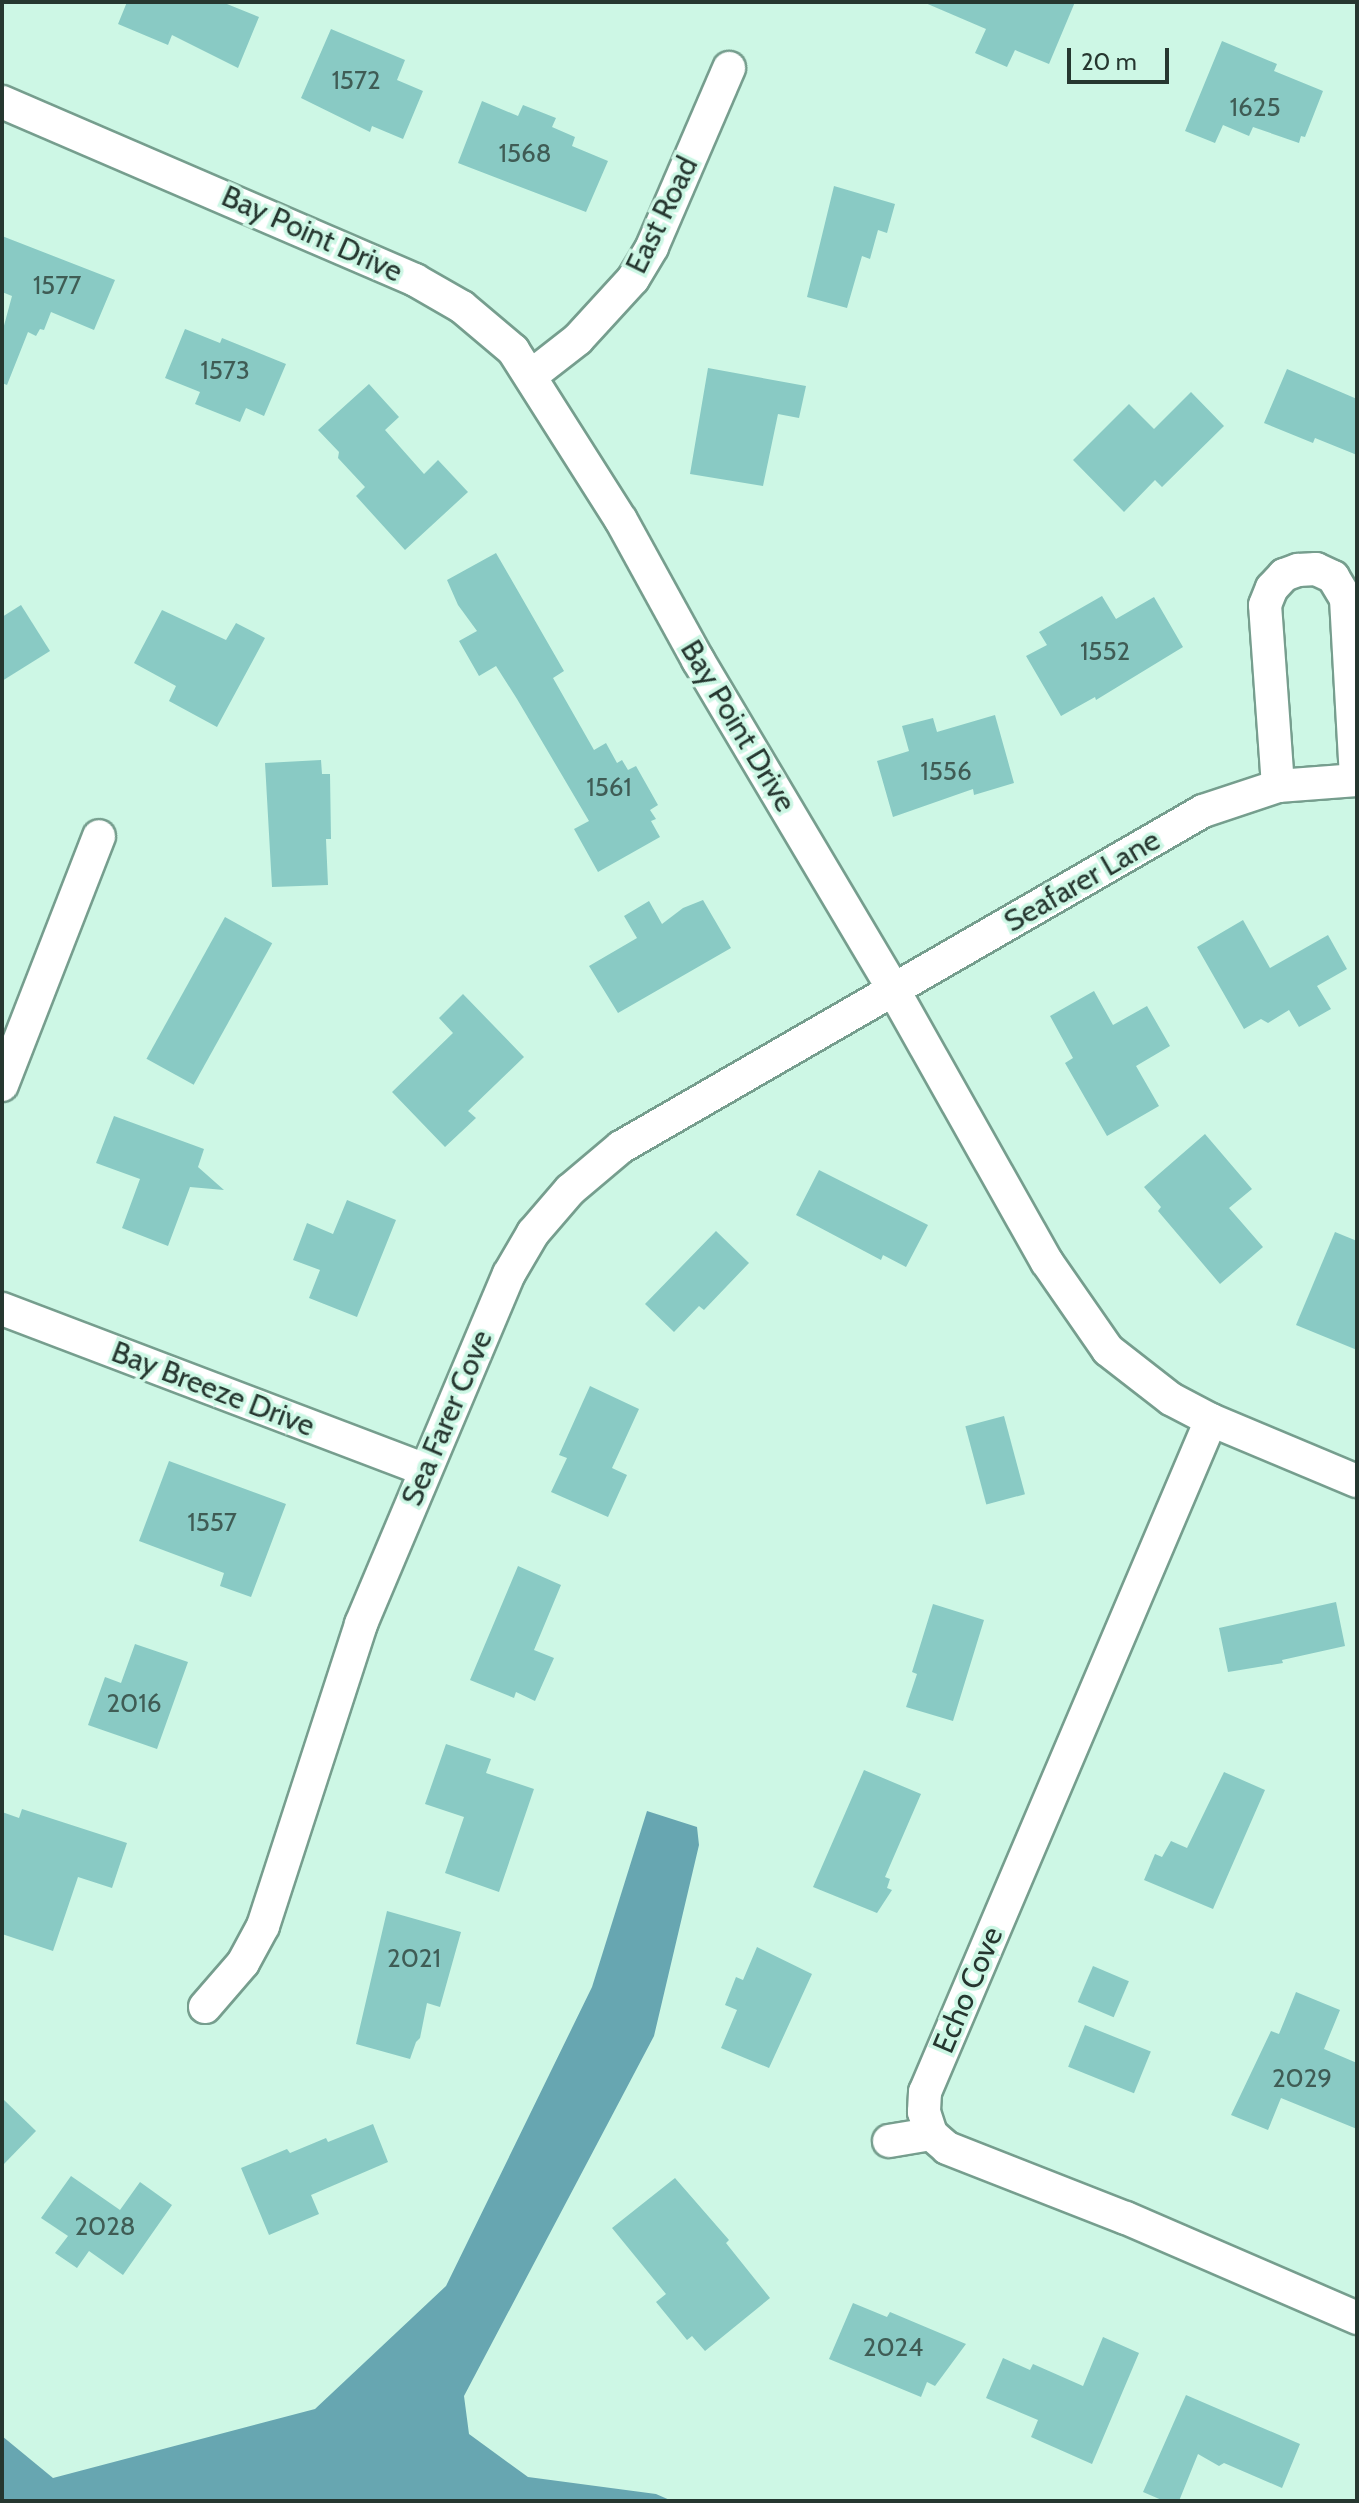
<!DOCTYPE html>
<style>
body{margin:0}
#map{position:relative;width:1359px;height:2503px;overflow:hidden;background:#cdf7e5;font-family:Cabin,sans-serif}
div>[style]{position:absolute}
.water>*{inset:0;background:#67a6b1}
.building>*{inset:0;background:#89cac4;transform-origin:0 0}
.roads{filter:drop-shadow(2px 0 #769e8e) drop-shadow(-2px 0 #769e8e) drop-shadow(0 2px #769e8e) drop-shadow(0 -2px #769e8e)}
.minor>*{height:32px;margin:-16px;padding:0 16px;transform-origin:16px;border-radius:16px;background:#fff}
span{translate:-50% -50%;white-space:nowrap;text-align:center;line-height:1.15;-webkit-text-stroke:7px #cdf7e5;paint-order:stroke}
.number-label{font-size:26px;color:#3f5c55}
.number-label span{-webkit-text-stroke-width:0}
.street-label{font-size:30px;color:#263730}
.frame{position:absolute;inset:0;border:4px solid #263730;pointer-events:none}
.scale{position:absolute;left:1067px;top:48px;width:102px;height:36px;box-sizing:border-box;border:4px solid #263730;border-top:0;padding-left:10px;font-size:24px;line-height:28px;white-space:nowrap;color:#263730;-webkit-text-stroke:6px #cdf7e5;paint-order:stroke}
</style>
<div id="map">
<div class="water">
<div style="clip-path:polygon(647px 1811px,697px 1827px,699px 1845px,654px 2036px,464px 2396px,469px 2434px,528px 2477px,656px 2494px,672px 2501px,2px 2501px,2px 2436px,53px 2478px,315px 2409px,446px 2286px,592px 1987px)"></div>
</div>
<div class="building">
<div style="clip-path:polygon(127px 2px,222px 2px,259px 17px,238px 68px,172px 35px,168px 45px,118px 24px)"></div>
<div style="clip-path:polygon(923px 2px,1075px 2px,1049px 64px,1015px 50px,1007px 67px,975px 53px,986px 29px)"></div>
<div style="clip-path:polygon(331px 29px,405px 60px,397px 80px,423px 91px,403px 139px,372px 126px,370px 132px,301px 98px)"></div>
<div style="clip-path:polygon(1222px 41px,1277px 64px,1274px 71px,1323px 91px,1305px 137px,1301px 136px,1299px 143px,1253px 127px,1249px 136px,1223px 125px,1215px 143px,1185px 131px)"></div>
<div style="clip-path:polygon(482px 101px,518px 116px,523px 105px,556px 118px,552px 127px,575px 137px,572px 146px,608px 161px,586px 212px,458px 163px)"></div>
<div style="clip-path:polygon(834px 186px,895px 204px,887px 233px,878px 230px,870px 259px,862px 256px,847px 308px,807px 297px)"></div>
<div style="clip-path:polygon(2px 236px,115px 280px,94px 330px,51px 312px,44px 330px,40px 329px,36px 336px,28px 332px,7px 385px,2px 383px,2px 333px,12px 296px,2px 292px)"></div>
<div style="clip-path:polygon(185px 329px,220px 343px,222px 338px,286px 364px,264px 416px,246px 408px,240px 422px,195px 404px,200px 392px,165px 378px)"></div>
<div style="clip-path:polygon(708px 368px,806px 386px,799px 418px,778px 414px,763px 486px,690px 474px)"></div>
<div style="clip-path:polygon(1287px 369px,1357px 399px,1357px 455px,1315px 438px,1313px 443px,1264px 423px)"></div>
<div style="clip-path:polygon(369px 384px,399px 417px,385px 430px,424px 474px,438px 460px,468px 492px,405px 550px,356px 496px,365px 487px,338px 458px,339px 452px,318px 430px)"></div>
<div style="clip-path:polygon(1191px 392px,1224px 426px,1162px 487px,1155px 480px,1124px 512px,1073px 460px,1129px 404px,1154px 429px)"></div>
<div style="clip-path:polygon(496px 553px,564px 671px,553px 678px,594px 750px,606px 743px,617px 763px,622px 760px,628px 770px,636px 766px,658px 805px,650px 810px,656px 819px,651px 821px,660px 837px,598px 872px,574px 829px,589px 821px,517px 699px,496px 666px,479px 676px,459px 641px,477px 631px,458px 605px,447px 580px)"></div>
<div style="clip-path:polygon(1102px 596px,1116px 619px,1154px 597px,1183px 647px,1096px 700px,1095px 697px,1061px 716px,1026px 656px,1047px 645px,1039px 632px)"></div>
<div style="clip-path:polygon(21px 605px,50px 651px,2px 681px,2px 617px)"></div>
<div style="clip-path:polygon(162px 610px,226px 640px,236px 623px,265px 638px,217px 727px,169px 701px,176px 686px,134px 663px)"></div>
<div style="clip-path:polygon(995px 715px,1014px 783px,974px 795px,973px 789px,893px 817px,877px 761px,909px 751px,902px 726px,933px 718px,937px 732px)"></div>
<div style="clip-path:polygon(321px 760px,322px 774px,330px 774px,331px 839px,326px 839px,328px 885px,272px 887px,265px 763px)"></div>
<div style="clip-path:polygon(703px 900px,731px 948px,618px 1013px,589px 966px,637px 938px,624px 916px,649px 901px,662px 924px,683px 908px)"></div>
<div style="left:225px;top:917px;width:54px;height:162px;rotate:29deg"></div>
<div style="clip-path:polygon(1243px 920px,1270px 968px,1328px 935px,1347px 969px,1317px 986px,1331px 1009px,1299px 1027px,1289px 1010px,1268px 1023px,1261px 1019px,1244px 1029px,1197px 947px)"></div>
<div style="clip-path:polygon(1094px 991px,1113px 1025px,1147px 1006px,1170px 1046px,1136px 1066px,1159px 1106px,1107px 1136px,1065px 1063px,1073px 1058px,1050px 1016px)"></div>
<div style="clip-path:polygon(463px 994px,524px 1057px,468px 1111px,476px 1118px,445px 1147px,392px 1092px,453px 1033px,439px 1018px)"></div>
<div style="clip-path:polygon(114px 1116px,204px 1149px,198px 1167px,224px 1190px,190px 1187px,168px 1246px,122px 1228px,140px 1179px,96px 1163px)"></div>
<div style="clip-path:polygon(1205px 1134px,1252px 1189px,1229px 1208px,1263px 1247px,1220px 1284px,1158px 1211px,1161px 1207px,1144px 1187px)"></div>
<div style="clip-path:polygon(819px 1170px,928px 1225px,906px 1267px,883px 1255px,881px 1260px,796px 1215px)"></div>
<div style="clip-path:polygon(347px 1200px,396px 1220px,357px 1317px,309px 1298px,320px 1270px,293px 1260px,307px 1223px,333px 1234px)"></div>
<div style="clip-path:polygon(716px 1231px,749px 1263px,704px 1310px,699px 1306px,674px 1332px,645px 1304px)"></div>
<div style="clip-path:polygon(1335px 1232px,1357px 1241px,1357px 1350px,1296px 1325px)"></div>
<div style="clip-path:polygon(590px 1386px,639px 1409px,612px 1468px,627px 1475px,608px 1517px,551px 1492px,567px 1458px,559px 1455px)"></div>
<div style="left:1004px;top:1416px;width:81px;height:40px;rotate:75deg"></div>
<div style="clip-path:polygon(169px 1461px,286px 1504px,251px 1597px,220px 1586px,224px 1573px,139px 1541px)"></div>
<div style="clip-path:polygon(518px 1566px,561px 1585px,534px 1650px,554px 1658px,535px 1701px,516px 1692px,514px 1698px,470px 1680px)"></div>
<div style="clip-path:polygon(1336px 1602px,1345px 1646px,1282px 1660px,1283px 1663px,1228px 1672px,1219px 1628px)"></div>
<div style="clip-path:polygon(933px 1604px,984px 1620px,953px 1721px,906px 1707px,917px 1674px,912px 1672px)"></div>
<div style="clip-path:polygon(135px 1644px,188px 1662px,157px 1749px,88px 1725px,105px 1677px,121px 1683px)"></div>
<div style="clip-path:polygon(446px 1744px,491px 1759px,486px 1773px,534px 1789px,499px 1892px,445px 1873px,464px 1817px,425px 1804px)"></div>
<div style="clip-path:polygon(864px 1770px,921px 1794px,885px 1877px,890px 1879px,887px 1888px,892px 1890px,877px 1913px,813px 1887px)"></div>
<div style="clip-path:polygon(1224px 1772px,1265px 1790px,1213px 1909px,1144px 1880px,1155px 1854px,1162px 1857px,1171px 1841px,1187px 1848px)"></div>
<div style="clip-path:polygon(22px 1809px,127px 1843px,112px 1888px,78px 1877px,53px 1951px,2px 1934px,2px 1812px,19px 1818px)"></div>
<div style="clip-path:polygon(387px 1911px,461px 1932px,440px 2007px,427px 2003px,420px 2038px,416px 2042px,410px 2059px,356px 2044px)"></div>
<div style="clip-path:polygon(757px 1947px,812px 1974px,769px 2068px,721px 2048px,737px 2010px,725px 2005px,736px 1977px,743px 1980px)"></div>
<div style="left:1093px;top:1966px;width:39px;height:39px;rotate:23deg"></div>
<div style="clip-path:polygon(1296px 1992px,1340px 2010px,1324px 2049px,1357px 2063px,1357px 2129px,1281px 2098px,1268px 2130px,1231px 2115px,1271px 2031px,1279px 2034px)"></div>
<div style="left:1085px;top:2025px;width:71px;height:45px;rotate:22deg"></div>
<div style="clip-path:polygon(2px 2098px,36px 2131px,2px 2166px)"></div>
<div style="clip-path:polygon(373px 2124px,388px 2162px,311px 2195px,319px 2214px,269px 2235px,241px 2168px,287px 2149px,290px 2153px,326px 2138px,328px 2142px)"></div>
<div style="clip-path:polygon(71px 2176px,120px 2210px,140px 2182px,172px 2205px,123px 2275px,89px 2251px,77px 2268px,55px 2253px,68px 2236px,41px 2218px)"></div>
<div style="clip-path:polygon(675px 2178px,729px 2240px,726px 2243px,770px 2298px,705px 2351px,692px 2336px,687px 2340px,656px 2302px,666px 2294px,612px 2228px)"></div>
<div style="clip-path:polygon(853px 2303px,887px 2317px,890px 2312px,966px 2344px,935px 2386px,927px 2382px,921px 2397px,829px 2359px)"></div>
<div style="clip-path:polygon(1103px 2337px,1139px 2353px,1092px 2464px,1031px 2437px,1038px 2420px,986px 2398px,1003px 2358px,1030px 2370px,1033px 2364px,1083px 2386px)"></div>
<div style="clip-path:polygon(1186px 2395px,1300px 2444px,1282px 2488px,1224px 2463px,1219px 2466px,1198px 2454px,1179px 2501px,1164px 2501px,1143px 2492px)"></div>
</div>
<div class="roads">
<div class="minor">
<div style="left:2px;top:102px;width:450px;rotate:23.3deg"></div>
<div style="left:415px;top:280px;width:54px;rotate:29.9deg"></div>
<div style="left:462px;top:307px;width:67px;rotate:40.1deg"></div>
<div style="left:513px;top:350px;width:201px;rotate:57.6deg"></div>
<div style="left:621px;top:520px;width:160px;rotate:61.2deg"></div>
<div style="left:698px;top:660px;width:382px;rotate:59.3deg"></div>
<div style="left:893px;top:989px;width:313px;rotate:60.6deg"></div>
<div style="left:1047px;top:1262px;width:107px;rotate:55.3deg"></div>
<div style="left:1108px;top:1350px;width:80px;rotate:37.9deg"></div>
<div style="left:1171px;top:1399px;width:45px;rotate:27.7deg"></div>
<div style="left:1211px;top:1420px;width:158px;rotate:22.7deg"></div>
<div style="left:532px;top:375px;width:58px;rotate:-38deg"></div>
<div style="left:578px;top:339px;width:81px;rotate:-47.5deg"></div>
<div style="left:633px;top:279px;width:37px;rotate:-59deg"></div>
<div style="left:652px;top:247px;width:195px;rotate:-66.7deg"></div>
<div style="left:1278px;top:786px;width:181px;rotate:-94.1deg"></div>
<div style="left:1265px;top:605px;width:18px;rotate:-68deg"></div>
<div style="left:1272px;top:588px;width:18px;rotate:-47deg"></div>
<div style="left:1284px;top:575px;width:15px;rotate:-20deg"></div>
<div style="left:1298px;top:570px;width:18px;rotate:-3deg"></div>
<div style="left:1316px;top:569px;width:19px;rotate:25deg"></div>
<div style="left:1333px;top:577px;width:26px;rotate:59deg"></div>
<div style="left:1346px;top:599px;width:181px;rotate:86.8deg"></div>
<div style="left:2px;top:1085px;width:267px;rotate:-68.7deg"></div>
<div style="left:2px;top:1309px;width:451px;rotate:20.8deg"></div>
<div style="left:1211px;top:1420px;width:730px;rotate:113.05deg"></div>
<div style="left:925px;top:2092px;width:20px;rotate:93deg"></div>
<div style="left:924px;top:2112px;width:23px;rotate:72deg"></div>
<div style="left:931px;top:2134px;width:21px;rotate:41deg"></div>
<div style="left:947px;top:2148px;width:192px;rotate:21.4deg"></div>
<div style="left:1126px;top:2218px;width:252px;rotate:23.4deg"></div>
<div style="left:205px;top:2007px;width:58px;rotate:-49.2deg"></div>
<div style="left:243px;top:1963px;width:42px;rotate:-61.6deg"></div>
<div style="left:263px;top:1926px;width:318px;rotate:-72deg"></div>
<div style="left:361px;top:1624px;width:380px;rotate:-67.1deg"></div>
<div style="left:509px;top:1274px;width:48px;rotate:-59.7deg"></div>
<div style="left:533px;top:1233px;width:57px;rotate:-49.3deg"></div>
<div style="left:570px;top:1190px;width:67px;rotate:-40.1deg"></div>
<div style="left:621px;top:1147px;width:672px;rotate:-30deg"></div>
<div style="left:1203px;top:811px;width:79px;rotate:-18.4deg"></div>
<div style="left:1278px;top:786px;width:79px;rotate:-4.3deg"></div>
<div style="left:889px;top:2141px;width:43px;rotate:-9.5deg"></div>
</div>
</div>
<div class="number-label">
<span style="left:356px;top:81px">1572</span>
<span style="left:1255px;top:108px">1625</span>
<span style="left:525px;top:154px">1568</span>
<span style="left:57px;top:286px">1577</span>
<span style="left:225px;top:371px">1573</span>
<span style="left:1105px;top:652px">1552</span>
<span style="left:946px;top:772px">1556</span>
<span style="left:609px;top:788px">1561</span>
<span style="left:212px;top:1523px">1557</span>
<span style="left:134px;top:1704px">2016</span>
<span style="left:414px;top:1959px">2021</span>
<span style="left:1302px;top:2079px">2029</span>
<span style="left:105px;top:2227px">2028</span>
<span style="left:893px;top:2348px">2024</span>
</div>
<div class="street-label">
<span style="left:662px;top:215px;rotate:-64deg">East Road</span>
<span style="left:312px;top:234px;rotate:24deg">Bay Point Drive</span>
<span style="left:738px;top:726px;rotate:59deg">Bay Point Drive</span>
<span style="left:1082px;top:881px;rotate:-30deg">Seafarer Lane</span>
<span style="left:213px;top:1389px;rotate:21deg">Bay Breeze Drive</span>
<span style="left:447px;top:1418px;rotate:-67deg">Sea Farer Cove</span>
<span style="left:968px;top:1990px;rotate:-67deg">Echo Cove</span>
</div>
<div class="frame"></div>
<div class="scale">20 m</div>
</div>
